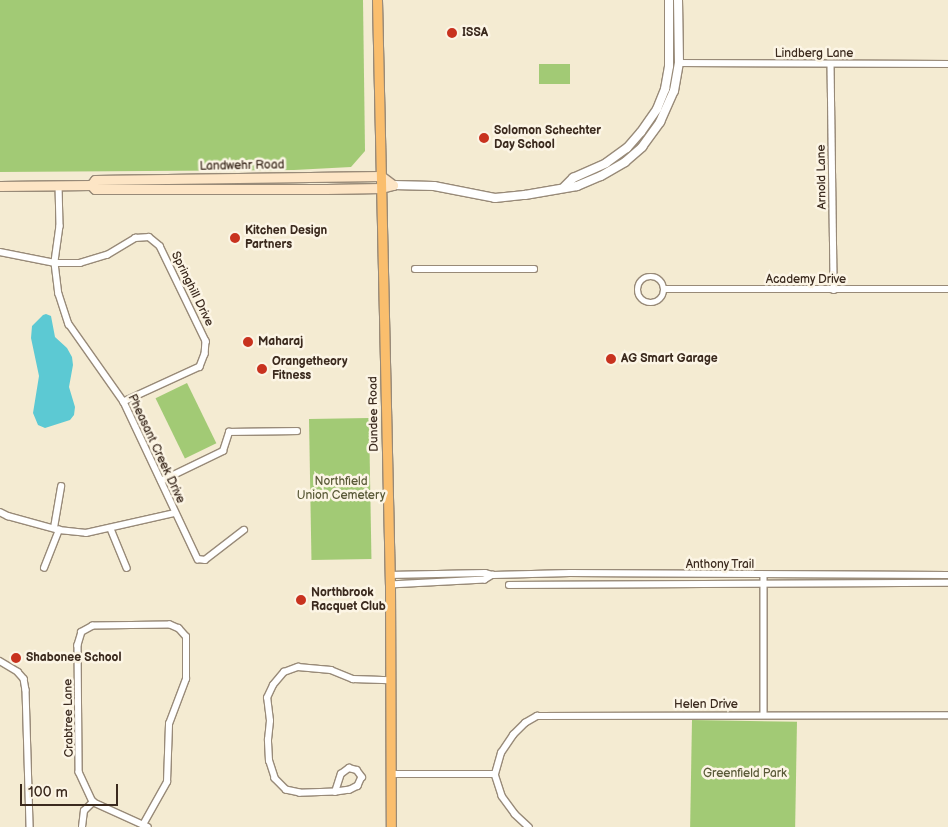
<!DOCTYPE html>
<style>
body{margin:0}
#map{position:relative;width:948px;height:827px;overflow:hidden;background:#f4ebd2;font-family:"Balsamiq Sans",sans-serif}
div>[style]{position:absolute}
.green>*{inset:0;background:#a2ca75;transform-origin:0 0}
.water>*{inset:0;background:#5cc9d3}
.roads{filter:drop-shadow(1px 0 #988a78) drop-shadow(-1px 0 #988a78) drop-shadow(0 1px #988a78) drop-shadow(0 -1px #988a78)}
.minor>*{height:5.5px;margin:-2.75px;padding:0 2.75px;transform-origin:2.75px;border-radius:2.75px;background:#fff}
.minor>.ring{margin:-2.75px;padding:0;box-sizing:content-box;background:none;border:5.5px solid #fff;border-radius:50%}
.tertiary>*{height:8px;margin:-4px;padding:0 4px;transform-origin:4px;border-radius:4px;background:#fff}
.secondary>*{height:9px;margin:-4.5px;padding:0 4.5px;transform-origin:4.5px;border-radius:4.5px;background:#fde5c5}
.primary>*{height:9px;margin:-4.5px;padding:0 4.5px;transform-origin:4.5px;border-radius:4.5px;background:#fabe6d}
.dots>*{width:14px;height:14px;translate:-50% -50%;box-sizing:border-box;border:2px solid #fcf5e5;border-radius:50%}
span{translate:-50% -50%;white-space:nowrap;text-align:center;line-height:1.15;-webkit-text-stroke:5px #fcf5e5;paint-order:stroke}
.poi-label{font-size:12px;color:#3b2a1e;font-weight:700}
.left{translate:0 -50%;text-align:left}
.street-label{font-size:12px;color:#3b2a1e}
.park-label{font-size:12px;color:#5a5a38}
.scale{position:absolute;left:20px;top:784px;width:98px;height:22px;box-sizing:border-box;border:2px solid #3b2a1e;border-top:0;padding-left:6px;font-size:15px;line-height:18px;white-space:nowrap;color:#3b2a1e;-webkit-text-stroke:4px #fcf5e5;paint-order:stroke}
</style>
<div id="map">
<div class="green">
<div style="clip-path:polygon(0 0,363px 0,365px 151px,351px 167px,294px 170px,0 172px)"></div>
<div style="left:539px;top:64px;width:31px;height:20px"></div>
<div style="left:187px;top:383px;width:67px;height:35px;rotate:64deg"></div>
<div style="left:369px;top:418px;width:141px;height:60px;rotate:89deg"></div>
<div style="left:692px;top:720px;width:105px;height:107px;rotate:1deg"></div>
</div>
<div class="water">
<div style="clip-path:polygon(46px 314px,51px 316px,55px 337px,67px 348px,72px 357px,73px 365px,69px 387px,75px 407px,74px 415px,70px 420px,45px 428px,38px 425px,33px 413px,39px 376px,31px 338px,32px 326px,43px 315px)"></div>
</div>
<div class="roads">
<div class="minor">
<div style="left:679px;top:63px;width:269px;rotate:0.2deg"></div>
<div style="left:831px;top:64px;width:226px;rotate:89.2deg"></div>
<div style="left:59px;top:185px;width:41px;rotate:88.6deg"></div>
<div style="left:60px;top:226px;width:37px;rotate:98deg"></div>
<div style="left:55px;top:263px;width:31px;rotate:83deg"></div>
<div style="left:59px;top:294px;width:32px;rotate:72deg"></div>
<div style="left:69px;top:324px;width:95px;rotate:54.8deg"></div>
<div style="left:124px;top:402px;width:174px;rotate:64.8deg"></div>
<div style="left:198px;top:559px;width:7px;rotate:8deg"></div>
<div style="left:205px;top:560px;width:49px;rotate:-37.6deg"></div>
<div style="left:0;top:252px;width:56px;rotate:11.3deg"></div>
<div style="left:55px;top:263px;width:25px"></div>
<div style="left:80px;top:263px;width:28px;rotate:-17deg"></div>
<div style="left:107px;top:255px;width:33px;rotate:-31deg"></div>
<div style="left:135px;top:238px;width:14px;rotate:-4deg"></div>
<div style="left:149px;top:237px;width:14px;rotate:39deg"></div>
<div style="left:160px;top:246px;width:106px;rotate:64.2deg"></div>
<div style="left:206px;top:341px;width:13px;rotate:94deg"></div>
<div style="left:205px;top:354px;width:14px;rotate:111deg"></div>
<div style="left:200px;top:367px;width:84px;rotate:155.3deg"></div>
<div style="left:415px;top:269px;width:119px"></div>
<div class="ring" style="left:638px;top:277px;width:20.5px;height:20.5px"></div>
<div style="left:664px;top:289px;width:284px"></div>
<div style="left:161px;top:481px;width:69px;rotate:-25.8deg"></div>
<div style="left:223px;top:451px;width:20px;rotate:-72deg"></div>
<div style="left:229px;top:432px;width:68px;rotate:-0.8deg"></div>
<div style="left:0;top:512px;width:9px;rotate:27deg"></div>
<div style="left:8px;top:516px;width:53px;rotate:15.4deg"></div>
<div style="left:59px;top:530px;width:27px;rotate:6deg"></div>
<div style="left:86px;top:533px;width:91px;rotate:-12.7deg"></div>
<div style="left:54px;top:528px;width:42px;rotate:-80.3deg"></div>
<div style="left:111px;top:529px;width:42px;rotate:67.7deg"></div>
<div style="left:44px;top:568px;width:41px;rotate:-68.5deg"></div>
<div style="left:389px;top:575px;width:96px;rotate:-1.2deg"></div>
<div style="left:485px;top:573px;width:8px;rotate:14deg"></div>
<div style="left:493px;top:575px;width:9px;rotate:148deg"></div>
<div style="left:485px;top:580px;width:95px;rotate:177deg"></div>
<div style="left:493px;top:575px;width:77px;rotate:-1.5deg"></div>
<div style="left:570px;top:573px;width:378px;rotate:0.3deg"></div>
<div style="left:764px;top:575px;width:139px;rotate:90deg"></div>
<div style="left:509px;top:585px;width:439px;rotate:-0.3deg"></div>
<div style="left:0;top:661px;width:21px;rotate:31deg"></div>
<div style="left:18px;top:672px;width:9px;rotate:49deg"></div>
<div style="left:24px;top:679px;width:11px;rotate:80deg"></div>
<div style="left:26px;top:690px;width:137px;rotate:88.3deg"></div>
<div style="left:391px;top:774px;width:104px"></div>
<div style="left:495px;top:774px;width:22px;rotate:-74deg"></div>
<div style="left:501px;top:753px;width:22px;rotate:-56deg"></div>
<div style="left:513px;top:735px;width:17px;rotate:-45deg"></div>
<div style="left:525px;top:723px;width:14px;rotate:-30deg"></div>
<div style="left:537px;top:716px;width:411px;rotate:-0.1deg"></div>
<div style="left:495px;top:774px;width:23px;rotate:72deg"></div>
<div style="left:502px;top:796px;width:22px;rotate:54deg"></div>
<div style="left:515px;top:814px;width:19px;rotate:43deg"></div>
<div style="left:335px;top:792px;width:19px;rotate:-72deg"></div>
<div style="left:341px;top:774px;width:10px;rotate:-37deg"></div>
<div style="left:349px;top:768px;width:8px;rotate:14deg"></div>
<div style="left:357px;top:770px;width:9px;rotate:54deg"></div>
<div style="left:362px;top:777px;width:10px;rotate:114deg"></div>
<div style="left:358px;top:786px;width:9px;rotate:153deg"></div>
<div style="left:350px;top:790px;width:15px;rotate:172deg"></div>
<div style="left:335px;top:792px;width:35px;rotate:178deg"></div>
<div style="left:300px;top:793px;width:14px;rotate:-168deg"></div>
<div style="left:286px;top:790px;width:16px;rotate:-135deg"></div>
<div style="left:275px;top:779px;width:19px;rotate:-108deg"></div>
<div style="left:269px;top:761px;width:21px;rotate:-93deg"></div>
<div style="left:268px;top:740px;width:19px;rotate:-84deg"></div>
<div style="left:270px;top:721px;width:23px;rotate:-97deg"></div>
<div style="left:267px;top:698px;width:14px;rotate:-65deg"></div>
<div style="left:273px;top:685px;width:17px;rotate:-50deg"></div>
<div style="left:284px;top:672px;width:15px;rotate:-20deg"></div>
<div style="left:298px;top:667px;width:33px;rotate:5deg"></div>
<div style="left:331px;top:670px;width:24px;rotate:22deg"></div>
<div style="left:353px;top:679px;width:37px;rotate:2deg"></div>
<div style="left:144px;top:823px;width:47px;rotate:-60.7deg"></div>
<div style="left:167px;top:782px;width:58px;rotate:-88deg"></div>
<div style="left:169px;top:724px;width:48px;rotate:-69.3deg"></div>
<div style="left:186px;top:679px;width:42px;rotate:-90deg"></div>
<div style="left:186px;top:637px;width:11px;rotate:-131deg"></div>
<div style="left:179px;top:629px;width:10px;rotate:-156deg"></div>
<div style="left:170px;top:625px;width:77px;rotate:179.3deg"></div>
<div style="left:93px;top:626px;width:13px;rotate:151deg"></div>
<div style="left:82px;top:632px;width:14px;rotate:107deg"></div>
<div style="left:78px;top:645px;width:127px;rotate:89.5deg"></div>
<div style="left:79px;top:772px;width:33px;rotate:65deg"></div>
<div style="left:93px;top:802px;width:60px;rotate:24.4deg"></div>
<div style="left:82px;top:827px;width:16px;rotate:-83deg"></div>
<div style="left:84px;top:811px;width:13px;rotate:-45deg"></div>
</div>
<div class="tertiary">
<div style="left:393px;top:185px;width:41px;rotate:1.4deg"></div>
<div style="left:434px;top:186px;width:62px;rotate:11.1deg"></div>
<div style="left:495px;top:198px;width:30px;rotate:-6deg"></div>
<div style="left:525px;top:195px;width:53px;rotate:-9.8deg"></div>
<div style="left:577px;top:186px;width:26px;rotate:-23deg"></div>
<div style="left:601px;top:176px;width:28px;rotate:-30deg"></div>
<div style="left:625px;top:162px;width:23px;rotate:-41deg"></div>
<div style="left:642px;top:147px;width:31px;rotate:-54deg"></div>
<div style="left:660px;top:122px;width:34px;rotate:-66deg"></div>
<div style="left:674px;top:91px;width:28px;rotate:-80deg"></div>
<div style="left:679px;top:63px;width:63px;rotate:-90.9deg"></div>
<div style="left:564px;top:187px;width:13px;rotate:-45deg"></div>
<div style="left:573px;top:178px;width:36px;rotate:-24deg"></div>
<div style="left:606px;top:163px;width:26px;rotate:-36deg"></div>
<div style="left:627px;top:148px;width:21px;rotate:-49deg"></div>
<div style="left:641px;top:132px;width:28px;rotate:-55deg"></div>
<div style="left:657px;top:109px;width:22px;rotate:-68deg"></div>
<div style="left:665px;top:89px;width:23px;rotate:-80deg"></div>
<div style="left:669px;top:66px;width:66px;rotate:-90deg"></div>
</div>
<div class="secondary">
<div style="left:381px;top:176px;width:15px;rotate:37deg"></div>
<div style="left:393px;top:185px;width:12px;rotate:166deg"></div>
<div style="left:381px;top:188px;width:55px;rotate:179deg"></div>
<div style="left:326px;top:189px;width:231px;rotate:180deg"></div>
<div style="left:95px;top:189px;width:6px;rotate:-135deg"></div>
<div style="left:91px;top:185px;width:6px;rotate:-51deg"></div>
<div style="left:95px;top:180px;width:286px;rotate:-0.8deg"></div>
<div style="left:0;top:186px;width:91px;rotate:-0.6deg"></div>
</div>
<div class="primary">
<div style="left:377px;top:0;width:585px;rotate:88.73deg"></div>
<div style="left:390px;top:585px;width:242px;rotate:89.8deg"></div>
</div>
</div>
<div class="dots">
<div style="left:452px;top:33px;background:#c8321e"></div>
<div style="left:484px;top:138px;background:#c8321e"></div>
<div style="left:235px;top:238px;background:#c8321e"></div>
<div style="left:248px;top:342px;background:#c8321e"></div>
<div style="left:611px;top:359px;background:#c8321e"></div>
<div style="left:262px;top:369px;background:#c8321e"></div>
<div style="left:301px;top:600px;background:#c8321e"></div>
<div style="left:16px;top:658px;background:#c8321e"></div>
</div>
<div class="poi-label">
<span class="left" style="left:462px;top:33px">ISSA</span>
<span class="left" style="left:494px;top:138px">Solomon Schechter<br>Day School</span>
<span class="left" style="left:245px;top:238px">Kitchen Design<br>Partners</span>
<span class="left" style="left:258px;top:342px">Maharaj</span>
<span class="left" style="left:621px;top:359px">AG Smart Garage</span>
<span class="left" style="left:272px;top:369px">Orangetheory<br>Fitness</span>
<span class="left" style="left:311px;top:600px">Northbrook<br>Racquet Club</span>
<span class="left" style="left:26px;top:658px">Shabonee School</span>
</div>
<div class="street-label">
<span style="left:814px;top:54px">Lindberg Lane</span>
<span style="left:242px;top:166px;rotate:-1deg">Landwehr Road</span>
<span style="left:822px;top:177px;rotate:-91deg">Arnold Lane</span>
<span style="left:806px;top:280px">Academy Drive</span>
<span style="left:192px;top:289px;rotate:64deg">Springhill Drive</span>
<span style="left:374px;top:414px;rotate:-91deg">Dundee Road</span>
<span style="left:156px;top:449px;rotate:65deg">Pheasant Creek Drive</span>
<span style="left:720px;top:565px">Anthony Trail</span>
<span style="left:706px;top:705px">Helen Drive</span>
<span style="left:69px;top:718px;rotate:-91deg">Crabtree Lane</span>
</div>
<div class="park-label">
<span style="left:341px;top:489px">Northfield<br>Union Cemetery</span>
<span style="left:745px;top:774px">Greenfield Park</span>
</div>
<div class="scale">100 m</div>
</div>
